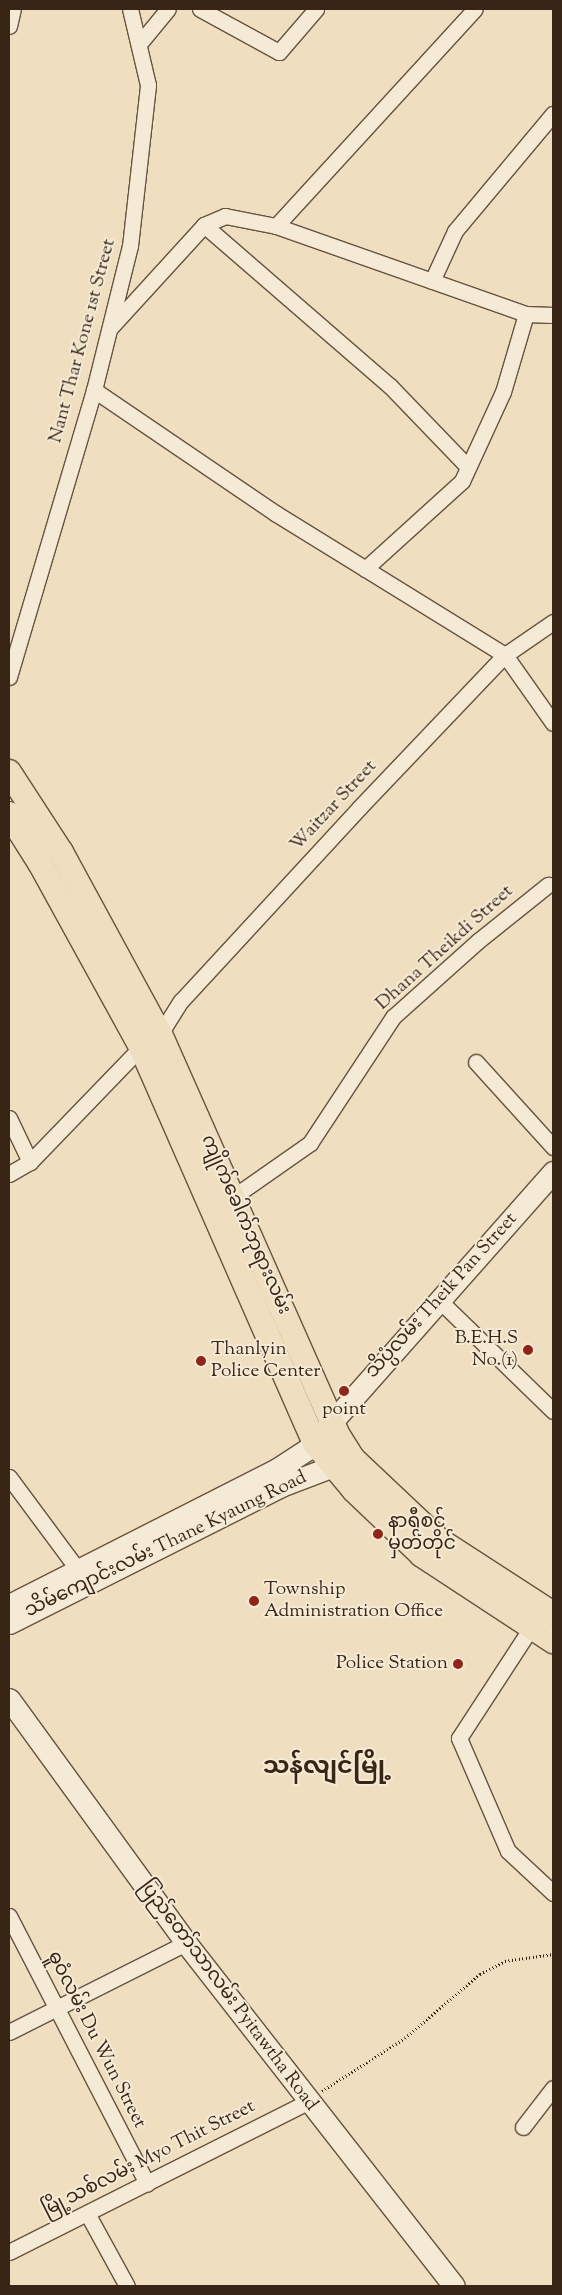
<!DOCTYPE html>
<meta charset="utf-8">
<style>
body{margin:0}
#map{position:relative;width:562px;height:2295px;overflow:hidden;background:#efdebf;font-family:"Sorts Mill Goudy","Noto Sans Myanmar",serif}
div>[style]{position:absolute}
.path>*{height:3px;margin-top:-1.5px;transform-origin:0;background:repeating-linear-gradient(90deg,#392516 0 1px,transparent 0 3.5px)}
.roads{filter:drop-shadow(1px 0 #665340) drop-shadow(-1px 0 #665340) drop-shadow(0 1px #665340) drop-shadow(0 -1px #665340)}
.street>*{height:15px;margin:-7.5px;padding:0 7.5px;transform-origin:7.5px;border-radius:7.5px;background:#f5ead5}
.secondary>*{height:21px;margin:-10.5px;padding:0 10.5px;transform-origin:10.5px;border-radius:10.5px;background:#f5ead5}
.primary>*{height:24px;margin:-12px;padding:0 12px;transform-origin:12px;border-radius:12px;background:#efdebf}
.dots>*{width:14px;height:14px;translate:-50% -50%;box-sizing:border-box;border:2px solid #f5ead5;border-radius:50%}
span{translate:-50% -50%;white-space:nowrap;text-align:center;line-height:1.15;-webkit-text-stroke:4px #f5ead5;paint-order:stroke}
.street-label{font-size:19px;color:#392516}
.poi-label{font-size:19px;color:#392516}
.right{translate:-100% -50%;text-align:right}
.left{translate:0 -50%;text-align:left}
.district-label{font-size:24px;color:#392516;font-weight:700}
.frame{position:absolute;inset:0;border:10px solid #392516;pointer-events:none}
</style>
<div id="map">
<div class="path">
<div style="left:322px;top:2091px;width:98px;rotate:-32.6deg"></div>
<div style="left:405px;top:2038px;width:99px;rotate:-40.5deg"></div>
<div style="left:480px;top:1974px;width:28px;rotate:-27deg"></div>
<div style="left:505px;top:1961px;width:49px;rotate:-8.3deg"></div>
</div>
<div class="roads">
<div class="street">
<div style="left:200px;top:9px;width:90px;rotate:28.6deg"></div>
<div style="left:279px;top:52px;width:57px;rotate:-49.3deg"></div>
<div style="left:9px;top:26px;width:17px;rotate:-77deg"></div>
<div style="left:139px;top:44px;width:45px;rotate:-50.4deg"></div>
<div style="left:204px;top:225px;width:246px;rotate:40.9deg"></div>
<div style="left:390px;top:386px;width:112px;rotate:46.1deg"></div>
<div style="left:276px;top:226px;width:294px;rotate:-47.5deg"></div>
<div style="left:432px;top:281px;width:55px;rotate:-65.3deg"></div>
<div style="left:455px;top:231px;width:153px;rotate:-50.1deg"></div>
<div style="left:111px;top:327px;width:138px;rotate:-47.6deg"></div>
<div style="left:204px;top:225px;width:23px;rotate:-23deg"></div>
<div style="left:225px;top:216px;width:52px;rotate:11.1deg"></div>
<div style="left:276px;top:226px;width:265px;rotate:19.4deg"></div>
<div style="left:526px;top:314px;width:27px;rotate:2deg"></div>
<div style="left:94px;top:390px;width:219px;rotate:34.2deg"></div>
<div style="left:275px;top:513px;width:270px;rotate:31.7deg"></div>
<div style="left:505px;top:655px;width:83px;rotate:54.8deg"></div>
<div style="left:365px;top:569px;width:131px;rotate:-42.2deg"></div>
<div style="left:462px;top:481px;width:98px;rotate:-65.3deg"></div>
<div style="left:503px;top:392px;width:81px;rotate:-73.6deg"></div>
<div style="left:9px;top:677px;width:299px;rotate:-73.5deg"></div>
<div style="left:94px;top:390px;width:148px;rotate:-76deg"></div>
<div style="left:130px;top:246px;width:162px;rotate:-83.6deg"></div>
<div style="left:148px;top:85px;width:78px;rotate:-103.3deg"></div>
<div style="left:160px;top:1034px;width:39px;rotate:-58deg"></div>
<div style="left:181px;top:1001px;width:264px;rotate:-47.3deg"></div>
<div style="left:360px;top:807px;width:210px;rotate:-46.4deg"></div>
<div style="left:505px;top:655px;width:58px;rotate:-34.5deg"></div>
<div style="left:476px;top:1062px;width:115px;rotate:47.8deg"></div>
<div style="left:9px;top:1118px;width:49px;rotate:64.5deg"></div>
<div style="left:9px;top:1174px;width:24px;rotate:-30deg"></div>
<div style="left:30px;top:1162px;width:160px;rotate:-46deg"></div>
<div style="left:233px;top:1197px;width:94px;rotate:-35deg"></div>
<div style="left:310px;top:1143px;width:151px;rotate:-56.6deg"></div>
<div style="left:393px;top:1017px;width:114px;rotate:-41.8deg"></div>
<div style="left:478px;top:941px;width:90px;rotate:-38.7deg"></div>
<div style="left:439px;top:1300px;width:159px;rotate:44.2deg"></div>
<div style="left:9px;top:1477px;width:116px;rotate:53.4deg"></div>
<div style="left:536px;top:1620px;width:141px;rotate:123.1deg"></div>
<div style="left:459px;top:1738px;width:123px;rotate:66.6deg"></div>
<div style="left:508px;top:1851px;width:62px;rotate:43deg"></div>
<div style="left:9px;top:1916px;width:301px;rotate:62.7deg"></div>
<div style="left:9px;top:2032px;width:198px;rotate:-26.7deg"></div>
<div style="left:523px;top:2127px;width:49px;rotate:-52.4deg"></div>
<div style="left:87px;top:2213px;width:83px;rotate:61.3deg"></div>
<div style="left:9px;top:2252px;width:334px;rotate:-26.7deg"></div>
</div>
<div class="secondary">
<div style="left:9px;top:1605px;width:301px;rotate:-26.9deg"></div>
<div style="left:277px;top:1469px;width:37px;rotate:-33deg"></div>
<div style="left:308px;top:1449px;width:370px;rotate:-48.5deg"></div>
<div style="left:9px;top:1623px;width:305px;rotate:-26.7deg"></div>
<div style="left:281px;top:1486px;width:73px;rotate:-20.9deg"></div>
<div style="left:9px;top:1699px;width:301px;rotate:54deg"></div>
<div style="left:186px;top:1943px;width:435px;rotate:52deg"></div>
</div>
<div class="primary">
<div style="left:9px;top:772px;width:95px;rotate:57deg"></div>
<div style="left:61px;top:852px;width:207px;rotate:61.5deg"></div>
<div style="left:160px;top:1034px;width:435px;rotate:66.1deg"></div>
<div style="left:336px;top:1432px;width:32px;rotate:58deg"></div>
<div style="left:353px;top:1459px;width:118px;rotate:43.3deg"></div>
<div style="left:439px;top:1540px;width:136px;rotate:33deg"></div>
<div style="left:9px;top:814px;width:58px;rotate:57.7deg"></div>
<div style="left:40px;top:863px;width:210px;rotate:61.2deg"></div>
<div style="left:141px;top:1047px;width:433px;rotate:66.3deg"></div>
<div style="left:315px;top:1443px;width:61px;rotate:50.3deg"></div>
<div style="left:354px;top:1490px;width:94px;rotate:43.7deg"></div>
<div style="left:422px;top:1555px;width:157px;rotate:33.3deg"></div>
</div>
</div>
<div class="dots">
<div style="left:528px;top:1350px;background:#8f2418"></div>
<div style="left:201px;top:1361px;background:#8f2418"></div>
<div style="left:344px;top:1391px;background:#8f2418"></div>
<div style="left:378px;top:1534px;background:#8f2418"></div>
<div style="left:254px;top:1601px;background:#8f2418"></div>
<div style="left:458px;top:1664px;background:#8f2418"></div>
</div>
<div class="street-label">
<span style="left:83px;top:341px;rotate:-75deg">Nant Thar Kone 1st Street</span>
<span style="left:334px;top:806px;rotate:-47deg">Waitzar Street</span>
<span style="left:445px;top:948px;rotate:-42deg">Dhana Theikdi Street</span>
<span style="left:245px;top:1225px;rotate:66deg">ကျိုက်ခေါက်ဘုရားလမ်း</span>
<span style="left:442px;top:1296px;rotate:-48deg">သိပ္ပံလမ်း Theik Pan Street</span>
<span style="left:166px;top:1545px;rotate:-26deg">သိမ်ကျောင်းလမ်း Thane Kyaung Road</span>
<span style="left:228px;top:1996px;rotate:53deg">ပြည်တော်သာလမ်း Pyitawtha Road</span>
<span style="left:96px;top:2040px;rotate:63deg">ဓူဝံလမ်း Du Wun Street</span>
<span style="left:149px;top:2159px;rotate:-27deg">မြို့သစ်လမ်း Myo Thit Street</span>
</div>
<div class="poi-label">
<span class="right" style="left:518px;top:1350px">B.E.H.S<br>No.(1)</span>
<span class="left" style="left:211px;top:1361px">Thanlyin<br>Police Center</span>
<span style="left:344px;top:1410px">point</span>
<span class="left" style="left:388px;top:1534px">နာရီစင်<br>မှတ်တိုင်</span>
<span class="left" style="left:264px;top:1601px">Township<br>Administration Office</span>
<span class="right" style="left:448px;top:1664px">Police Station</span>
</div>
<div class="district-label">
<span style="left:327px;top:1768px">သန်လျင်မြို့</span>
</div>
<div class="frame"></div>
</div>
